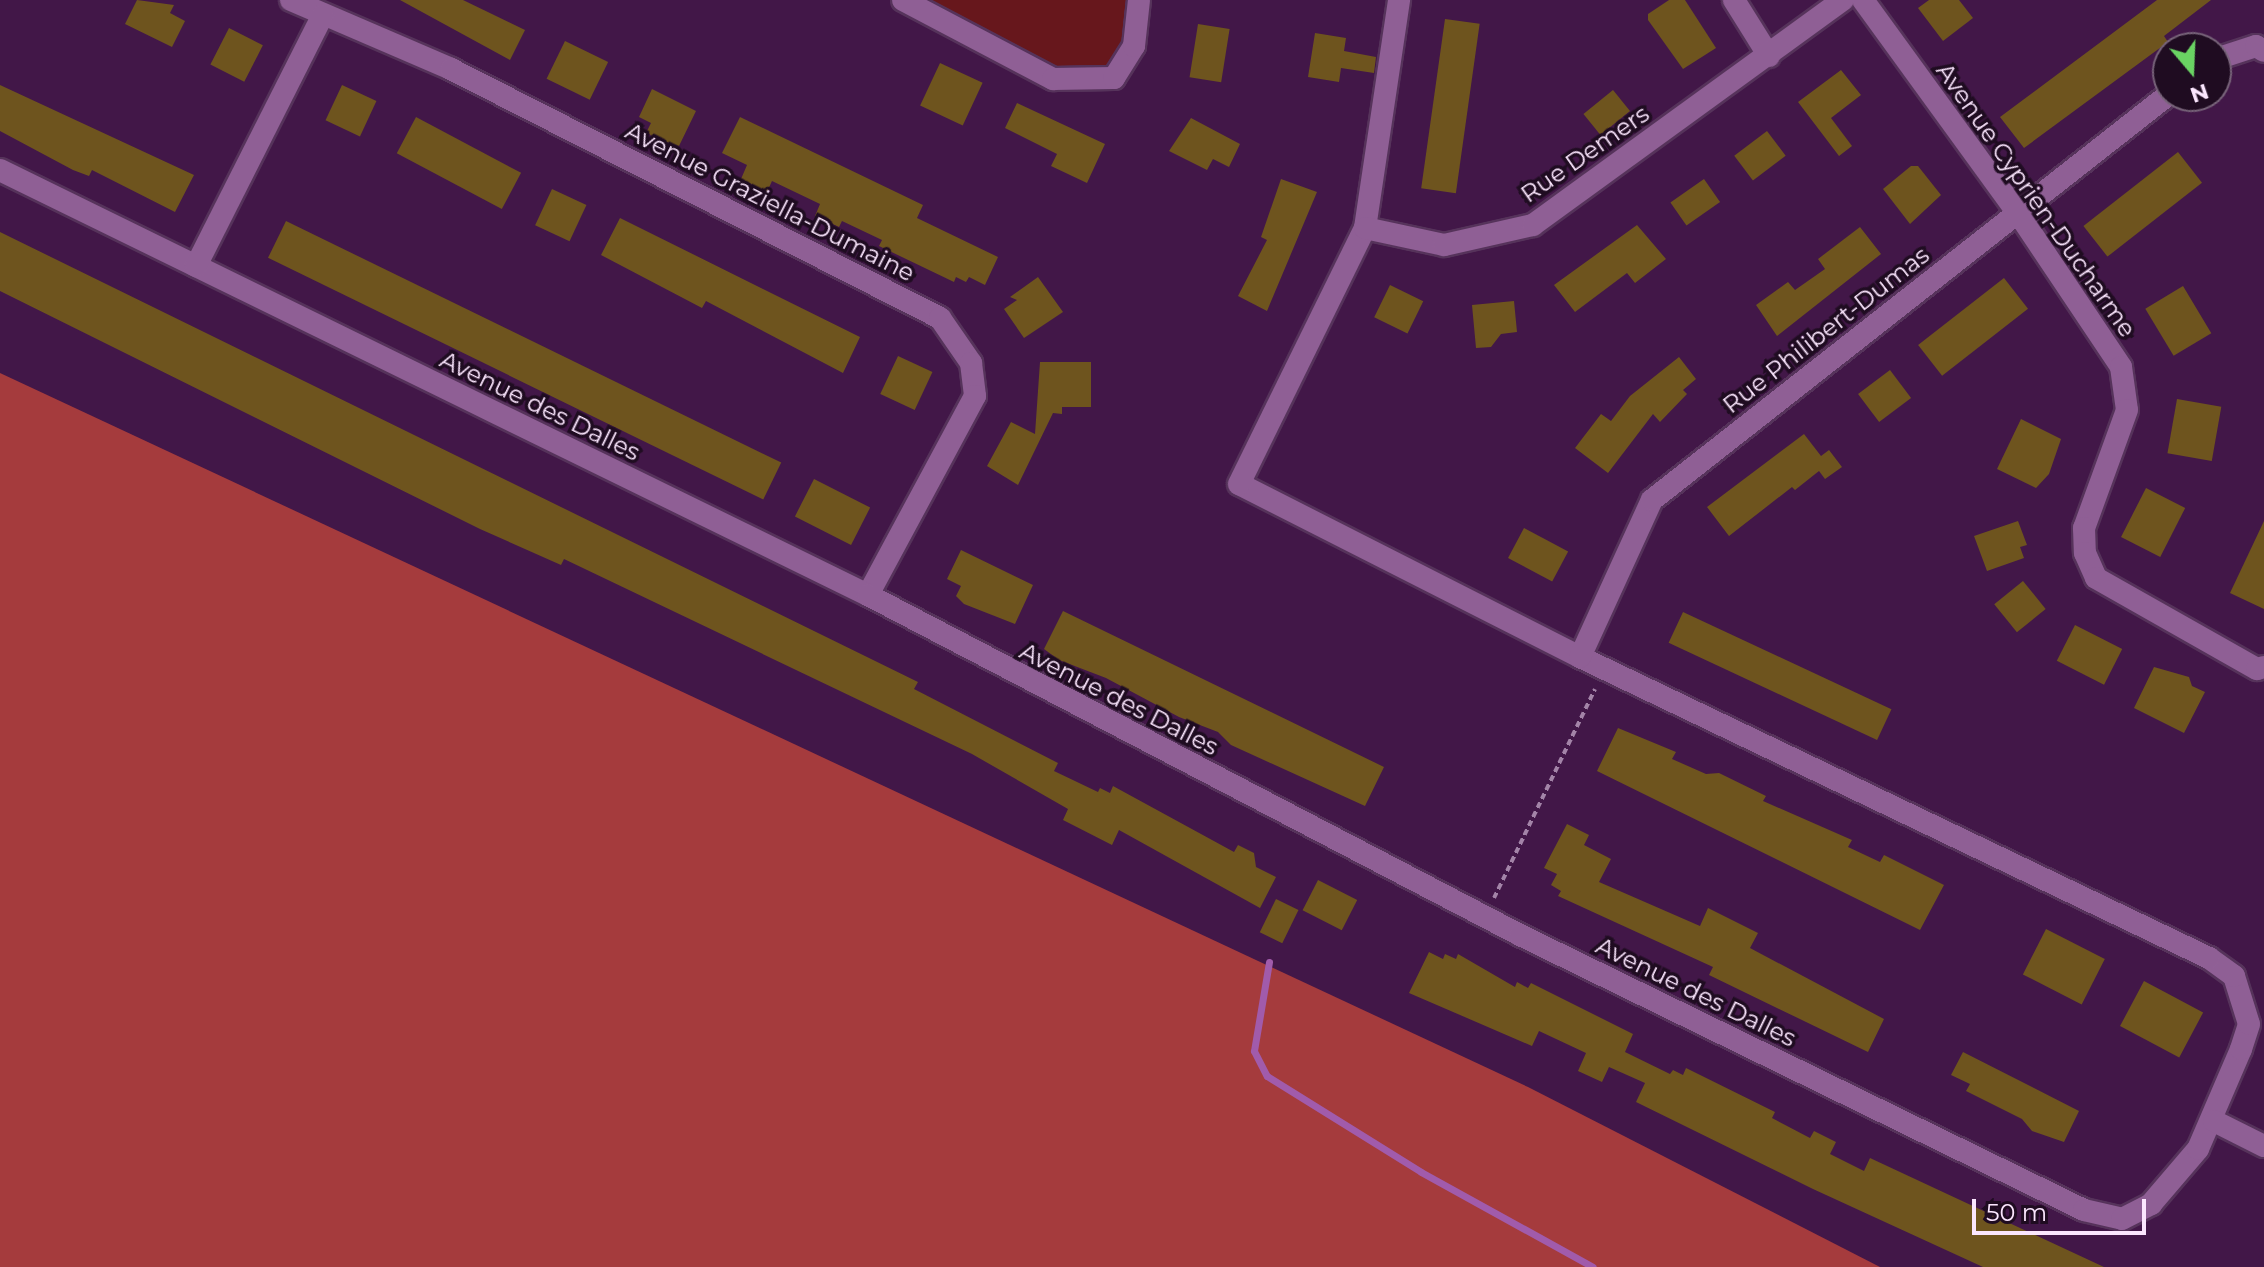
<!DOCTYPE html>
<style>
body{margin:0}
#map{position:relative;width:2264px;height:1267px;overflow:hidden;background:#421748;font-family:Montserrat,sans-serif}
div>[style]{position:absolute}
.green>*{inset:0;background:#67171c}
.forest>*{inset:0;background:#a53b3d}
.stream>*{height:7px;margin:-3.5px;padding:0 3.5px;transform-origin:3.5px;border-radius:3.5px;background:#a15bab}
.building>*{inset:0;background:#6e541e;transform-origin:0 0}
.path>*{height:4px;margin-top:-2px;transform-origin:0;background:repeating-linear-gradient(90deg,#a384a8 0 6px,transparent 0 10px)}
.roads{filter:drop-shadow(2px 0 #56335b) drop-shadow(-2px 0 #56335b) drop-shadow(0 2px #56335b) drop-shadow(0 -2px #56335b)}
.minor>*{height:22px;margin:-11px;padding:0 11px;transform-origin:11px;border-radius:11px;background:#8f5f95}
span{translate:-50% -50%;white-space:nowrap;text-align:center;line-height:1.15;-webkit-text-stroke:7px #1f0c21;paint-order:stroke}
.street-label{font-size:24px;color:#fbe6fe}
.north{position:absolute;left:2152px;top:32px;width:80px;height:80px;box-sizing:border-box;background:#1f0c21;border:2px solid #776379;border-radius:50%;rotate:161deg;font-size:22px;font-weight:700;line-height:32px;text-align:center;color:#fbe6fe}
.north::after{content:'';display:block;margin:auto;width:28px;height:36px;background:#6ad363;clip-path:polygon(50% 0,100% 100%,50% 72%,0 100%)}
.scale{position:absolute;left:1972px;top:1199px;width:174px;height:36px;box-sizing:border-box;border:4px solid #fbe6fe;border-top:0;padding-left:10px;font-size:24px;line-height:28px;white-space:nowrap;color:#fbe6fe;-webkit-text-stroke:6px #1f0c21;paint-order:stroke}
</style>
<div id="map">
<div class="green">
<div style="clip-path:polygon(912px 0,1140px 0,1114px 78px,1053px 79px)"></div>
</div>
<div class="forest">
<div style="clip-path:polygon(0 373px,1528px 1087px,1880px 1267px,0 1267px)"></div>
</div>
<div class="stream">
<div style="left:1269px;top:962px;width:90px;rotate:99.6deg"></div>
<div style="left:1254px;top:1051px;width:28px;rotate:63deg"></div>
<div style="left:1267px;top:1076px;width:181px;rotate:31.9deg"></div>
<div style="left:1421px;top:1172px;width:196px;rotate:28.9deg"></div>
</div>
<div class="building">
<div style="clip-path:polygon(137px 0,174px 5px,170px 13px,185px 21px,172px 47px,125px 24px)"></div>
<div style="clip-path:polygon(400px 0,463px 0,525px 30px,510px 60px)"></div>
<div style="clip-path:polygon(1669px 0,1685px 0,1716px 48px,1683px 69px,1648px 20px,1648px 14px)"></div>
<div style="clip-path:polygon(1929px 0,1959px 0,1973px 18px,1943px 41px,1918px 8px)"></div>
<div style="clip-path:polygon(2157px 0,2211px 0,2164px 36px,2168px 42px,2024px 148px,2000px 117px)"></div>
<div style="left:1445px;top:19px;width:35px;height:171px;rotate:8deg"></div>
<div style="left:1198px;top:24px;width:32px;height:54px;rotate:9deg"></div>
<div style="left:229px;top:28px;width:38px;height:41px;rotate:27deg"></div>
<div style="clip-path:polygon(1315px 33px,1346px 38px,1344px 51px,1376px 57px,1374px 73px,1341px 68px,1339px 82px,1308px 77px)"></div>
<div style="left:565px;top:41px;width:48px;height:42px;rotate:26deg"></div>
<div style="left:940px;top:63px;width:47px;height:47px;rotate:25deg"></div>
<div style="clip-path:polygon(1841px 70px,1861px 95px,1831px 118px,1852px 146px,1839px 156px,1798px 102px)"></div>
<div style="clip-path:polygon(0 85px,194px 175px,175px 212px,92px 170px,89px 176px,73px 170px,0 131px)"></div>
<div style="left:342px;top:85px;width:38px;height:39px;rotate:25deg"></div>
<div style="clip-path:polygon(652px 89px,696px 111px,679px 146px,653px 138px,647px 131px,651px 123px,639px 117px)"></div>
<div style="left:1613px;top:90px;width:27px;height:38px;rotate:51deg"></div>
<div style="clip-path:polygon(1017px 103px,1105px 144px,1087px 183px,1051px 166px,1057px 154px,1005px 128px)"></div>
<div style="left:416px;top:117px;width:119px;height:41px;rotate:28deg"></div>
<div style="clip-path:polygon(740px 117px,923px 205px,917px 218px,998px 257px,985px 285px,969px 277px,966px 282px,956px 277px,954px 282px,879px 246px,882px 240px,842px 221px,839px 227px,815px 216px,820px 204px,772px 181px,767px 192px,741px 179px,747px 165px,722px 153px)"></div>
<div style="clip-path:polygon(1191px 118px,1240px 144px,1229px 167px,1213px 159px,1207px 170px,1169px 151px)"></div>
<div style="left:1767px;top:131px;width:31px;height:41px;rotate:53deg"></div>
<div style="left:2178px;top:152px;width:39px;height:120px;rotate:52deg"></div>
<div style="clip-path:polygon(1911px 166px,1918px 166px,1941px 195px,1910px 224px,1883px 189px)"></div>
<div style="clip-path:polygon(1281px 179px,1317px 192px,1267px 311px,1238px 296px,1267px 240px,1261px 237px)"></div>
<div style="left:1704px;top:179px;width:28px;height:41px;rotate:55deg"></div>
<div style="left:552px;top:189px;width:38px;height:40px;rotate:25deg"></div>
<div style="clip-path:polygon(620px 218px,860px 337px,843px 373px,706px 301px,702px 308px,601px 255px)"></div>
<div style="left:286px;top:221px;width:551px;height:41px;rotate:26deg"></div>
<div style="clip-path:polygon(1637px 225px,1666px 259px,1635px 283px,1627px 273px,1575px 312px,1554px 285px)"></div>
<div style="clip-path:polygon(1860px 227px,1881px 254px,1777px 336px,1756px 305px,1788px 282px,1795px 290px,1825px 269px,1818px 259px)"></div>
<div style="clip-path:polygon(0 232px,918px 682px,914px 689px,1058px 763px,1054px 771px,1098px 792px,1100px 788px,1110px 793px,1113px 786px,1234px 852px,1238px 845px,1254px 853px,1256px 867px,1276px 877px,1260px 908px,1119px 830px,1112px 845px,1063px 820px,1068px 809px,972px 754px,564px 559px,561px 565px,480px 529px,0 291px)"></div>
<div style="clip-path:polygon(1038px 277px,1063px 312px,1024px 338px,1004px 309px,1017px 300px,1010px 297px)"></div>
<div style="left:2004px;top:278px;width:39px;height:109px;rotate:52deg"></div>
<div style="left:1390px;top:285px;width:37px;height:36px;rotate:26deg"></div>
<div style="left:2183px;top:286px;width:55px;height:44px;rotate:59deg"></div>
<div style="clip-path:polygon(1514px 301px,1517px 332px,1501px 334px,1491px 347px,1476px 348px,1472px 305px)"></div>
<div style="left:898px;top:356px;width:38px;height:42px;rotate:25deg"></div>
<div style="clip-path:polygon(1679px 357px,1696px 379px,1683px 390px,1687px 394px,1660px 422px,1653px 414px,1608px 473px,1575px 448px,1601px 414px,1611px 421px,1630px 396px)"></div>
<div style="clip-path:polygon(1040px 362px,1091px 362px,1091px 407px,1062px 407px,1062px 414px,1053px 413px,1018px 485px,987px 466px,1011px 422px,1035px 434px)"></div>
<div style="left:1890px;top:370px;width:35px;height:40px;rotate:53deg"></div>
<div style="left:2177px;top:399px;width:45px;height:55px;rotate:10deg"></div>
<div style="clip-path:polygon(2021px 419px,2061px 439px,2049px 474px,2036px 488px,1997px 469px)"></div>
<div style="clip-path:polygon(1804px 434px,1821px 456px,1829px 450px,1842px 467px,1825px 479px,1819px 471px,1795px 490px,1792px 487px,1729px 536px,1707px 507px)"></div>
<div style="left:814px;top:479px;width:63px;height:42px;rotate:27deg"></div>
<div style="left:2146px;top:488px;width:44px;height:55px;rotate:27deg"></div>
<div style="clip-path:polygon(2018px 521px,2027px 545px,2020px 547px,2024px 558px,1987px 571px,1974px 536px)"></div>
<div style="clip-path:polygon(2264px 521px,2264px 609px,2230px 593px)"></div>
<div style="left:1524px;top:528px;width:50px;height:34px;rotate:28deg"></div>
<div style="clip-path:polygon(961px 550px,1033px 585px,1015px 624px,964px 604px,956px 596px,961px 586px,947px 579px)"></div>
<div style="left:2023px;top:581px;width:36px;height:37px;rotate:51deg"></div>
<div style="clip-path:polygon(1063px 611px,1384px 767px,1365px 806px,1231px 745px,1218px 732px,1179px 717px,1106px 678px,1059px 660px,1044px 649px)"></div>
<div style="left:1683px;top:612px;width:230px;height:34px;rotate:25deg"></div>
<div style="left:2075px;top:625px;width:53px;height:40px;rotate:27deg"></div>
<div style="clip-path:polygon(2154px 667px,2189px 677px,2192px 686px,2205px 692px,2184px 733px,2134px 708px)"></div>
<div style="clip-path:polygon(1618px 728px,1676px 752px,1672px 759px,1706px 774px,1719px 773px,1766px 796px,1763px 801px,1852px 840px,1848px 847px,1880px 862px,1884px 855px,1944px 885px,1920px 930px,1597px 771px)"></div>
<div style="clip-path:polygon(1567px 824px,1589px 835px,1584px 845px,1611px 859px,1599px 882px,1700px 926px,1708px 908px,1758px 933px,1750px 948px,1884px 1019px,1868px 1052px,1709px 975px,1713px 967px,1558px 896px,1561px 891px,1551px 885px,1557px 874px,1544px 868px)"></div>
<div style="left:1318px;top:880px;width:44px;height:34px;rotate:27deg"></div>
<div style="left:1276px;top:899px;width:25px;height:37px;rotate:26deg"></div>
<div style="left:2046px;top:929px;width:66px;height:51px;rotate:27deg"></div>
<div style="clip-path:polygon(1429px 952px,1443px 959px,1445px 954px,1456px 959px,1458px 954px,1515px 987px,1517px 982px,1528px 988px,1531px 983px,1633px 1034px,1625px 1052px,1670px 1074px,1673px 1070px,1683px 1075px,1686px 1068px,1775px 1112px,1772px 1118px,1810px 1138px,1814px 1131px,1836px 1142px,1830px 1154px,1864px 1171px,1870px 1158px,2104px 1267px,1983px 1267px,1813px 1189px,1636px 1102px,1645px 1083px,1609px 1067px,1602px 1082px,1578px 1071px,1586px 1053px,1539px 1031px,1532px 1046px,1409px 993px)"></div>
<div style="left:2144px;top:981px;width:67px;height:51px;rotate:28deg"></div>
<div style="clip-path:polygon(1963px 1052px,2079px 1111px,2064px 1142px,2032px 1131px,2022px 1119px,1966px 1091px,1970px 1084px,1951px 1075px)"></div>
</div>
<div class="path">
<div style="left:1494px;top:898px;width:232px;rotate:-64.2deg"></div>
</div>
<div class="roads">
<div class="minor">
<div style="left:291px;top:0;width:174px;rotate:23.3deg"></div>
<div style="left:451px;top:69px;width:549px;rotate:26.99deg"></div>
<div style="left:940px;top:318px;width:55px;rotate:55.4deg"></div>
<div style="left:971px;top:363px;width:33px;rotate:83deg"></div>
<div style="left:975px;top:396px;width:226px;rotate:118.3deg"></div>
<div style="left:903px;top:0;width:170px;rotate:27.8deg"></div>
<div style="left:1053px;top:79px;width:61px;rotate:-0.9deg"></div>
<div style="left:1114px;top:78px;width:38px;rotate:-58deg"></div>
<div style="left:1134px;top:46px;width:46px;rotate:-83.8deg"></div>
<div style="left:1734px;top:0;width:66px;rotate:58deg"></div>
<div style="left:1863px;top:0;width:263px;rotate:54deg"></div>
<div style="left:2018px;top:213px;width:185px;rotate:56.2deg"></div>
<div style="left:2121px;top:367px;width:43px;rotate:82.1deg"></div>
<div style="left:2127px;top:410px;width:126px;rotate:110deg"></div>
<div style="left:2084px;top:528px;width:25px;rotate:88deg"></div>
<div style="left:2085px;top:553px;width:27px;rotate:66deg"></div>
<div style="left:2096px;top:578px;width:185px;rotate:29.5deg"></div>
<div style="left:2257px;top:669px;width:7px;rotate:-16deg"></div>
<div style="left:2216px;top:59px;width:42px;rotate:-18deg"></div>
<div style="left:2256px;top:46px;width:9px;rotate:32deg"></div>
<div style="left:0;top:170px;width:966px;rotate:26.09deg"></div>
<div style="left:868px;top:595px;width:735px;rotate:27.54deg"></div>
<div style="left:1520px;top:935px;width:627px;rotate:25.99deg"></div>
<div style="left:2084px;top:1210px;width:39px;rotate:13deg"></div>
<div style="left:2122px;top:1219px;width:33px;rotate:-27deg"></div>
<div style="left:2151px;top:1204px;width:72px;rotate:-49.5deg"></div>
<div style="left:2198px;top:1149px;width:109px;rotate:-66.7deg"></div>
<div style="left:2241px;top:1049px;width:26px;rotate:-72deg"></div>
<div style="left:2249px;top:1024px;width:50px;rotate:-107.4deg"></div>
<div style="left:2234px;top:976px;width:31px;rotate:-144deg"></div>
<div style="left:2209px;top:958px;width:697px;rotate:-154.43deg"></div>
<div style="left:1580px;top:657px;width:382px;rotate:-153.1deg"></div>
<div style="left:1239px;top:484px;width:285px;rotate:-63.8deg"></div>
<div style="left:1365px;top:228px;width:231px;rotate:-81.5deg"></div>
<div style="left:1365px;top:228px;width:81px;rotate:12.1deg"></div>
<div style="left:1444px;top:245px;width:91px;rotate:-12.7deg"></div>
<div style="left:1533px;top:225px;width:383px;rotate:-36deg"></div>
<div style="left:196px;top:266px;width:281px;rotate:-63.2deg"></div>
<div style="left:1580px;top:657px;width:173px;rotate:-65.4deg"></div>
<div style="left:1652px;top:500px;width:656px;rotate:-38.13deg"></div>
<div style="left:2214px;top:1121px;width:56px;rotate:26.6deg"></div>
</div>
</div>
<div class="street-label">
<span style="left:1585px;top:154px;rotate:-35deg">Rue Demers</span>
<span style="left:2036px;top:200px;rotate:55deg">Avenue Cyprien-Ducharme</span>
<span style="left:770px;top:202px;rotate:27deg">Avenue Graziella-Dumaine</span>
<span style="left:1826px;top:330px;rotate:-38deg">Rue Philibert-Dumas</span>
<span style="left:540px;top:406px;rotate:26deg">Avenue des Dalles</span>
<span style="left:1119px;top:699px;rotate:27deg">Avenue des Dalles</span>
<span style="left:1696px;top:992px;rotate:26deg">Avenue des Dalles</span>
</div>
<div class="north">N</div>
<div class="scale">50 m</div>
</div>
